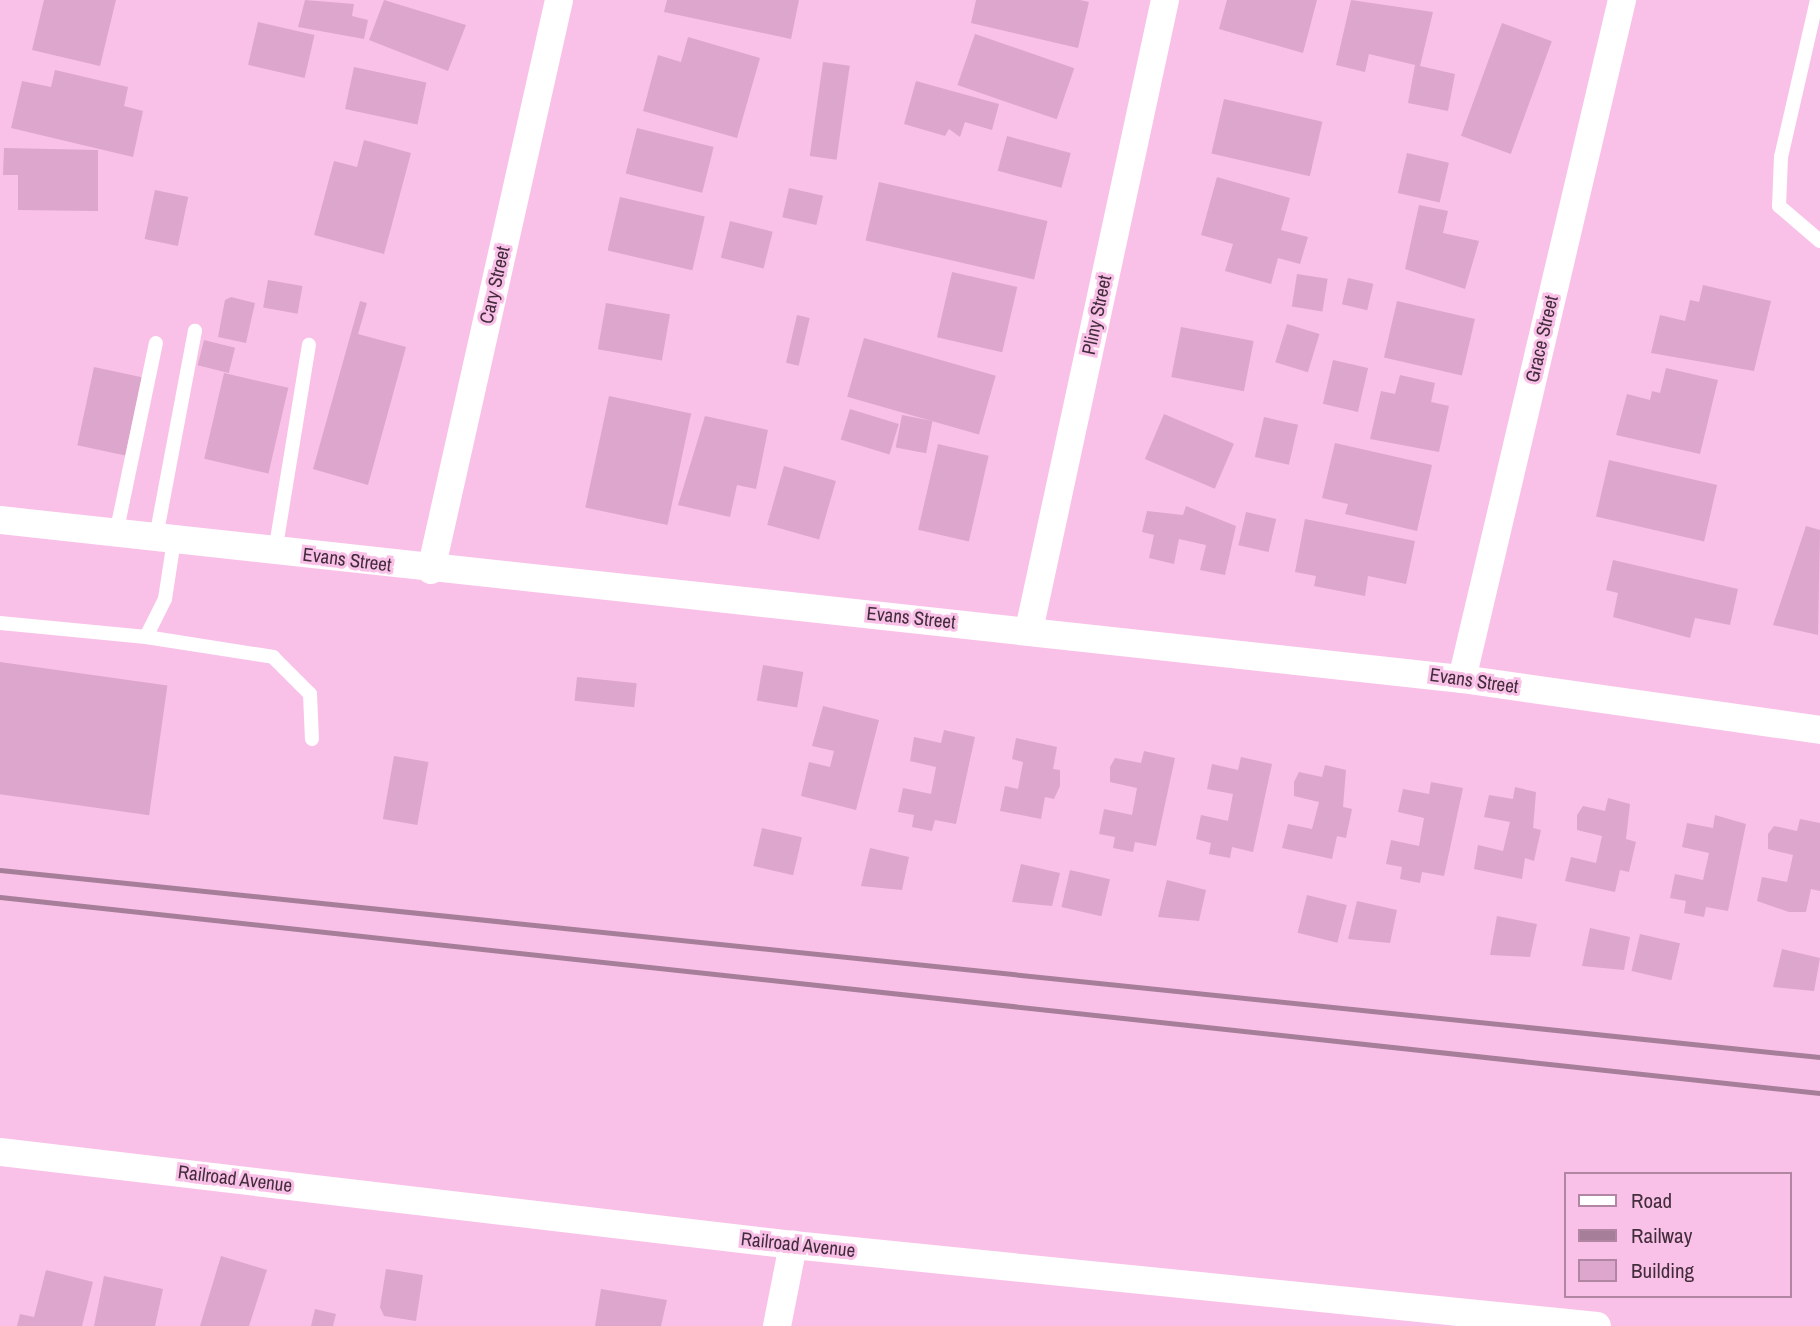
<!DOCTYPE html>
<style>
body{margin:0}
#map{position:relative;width:1820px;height:1326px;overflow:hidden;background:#fac1e8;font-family:"Archivo Narrow",sans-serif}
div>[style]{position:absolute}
.building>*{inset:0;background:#dda6cc;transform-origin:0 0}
.service>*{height:14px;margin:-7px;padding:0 7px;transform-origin:7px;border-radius:7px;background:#fff}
.minor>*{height:28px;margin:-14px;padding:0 14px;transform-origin:14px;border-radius:14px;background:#fff}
.rail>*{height:5px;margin:-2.5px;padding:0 2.5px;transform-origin:2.5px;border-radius:2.5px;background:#a77e9a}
span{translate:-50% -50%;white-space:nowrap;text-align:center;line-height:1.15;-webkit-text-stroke:6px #fac1e8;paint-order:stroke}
.street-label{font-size:19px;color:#432d3c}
.legend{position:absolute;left:1564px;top:1172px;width:228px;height:126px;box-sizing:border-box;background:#fac1e8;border:2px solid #b186a3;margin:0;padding:9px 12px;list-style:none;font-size:21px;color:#432d3c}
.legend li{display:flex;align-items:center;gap:14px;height:35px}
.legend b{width:35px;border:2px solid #b186a3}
</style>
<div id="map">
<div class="building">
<div style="clip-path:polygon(44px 0,116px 0,100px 66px,32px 50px)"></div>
<div style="clip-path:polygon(305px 0,354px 4px,352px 16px,368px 20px,364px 39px,298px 27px)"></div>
<div style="clip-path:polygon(384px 0,466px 25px,448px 71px,369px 40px)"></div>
<div style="clip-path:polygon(667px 0,799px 0,791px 39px,664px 12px)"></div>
<div style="clip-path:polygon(976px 0,1080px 0,1089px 2px,1078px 48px,971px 23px)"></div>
<div style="clip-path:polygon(1227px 0,1317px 0,1303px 53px,1219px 29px)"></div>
<div style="clip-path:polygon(1351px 0,1433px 12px,1420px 66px,1455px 74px,1448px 111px,1408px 103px,1415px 65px,1369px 54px,1365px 72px,1336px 65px)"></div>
<div style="left:258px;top:22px;width:58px;height:44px;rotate:13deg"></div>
<div style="left:1502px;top:23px;width:53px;height:120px;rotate:20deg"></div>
<div style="left:975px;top:34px;width:105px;height:54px;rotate:19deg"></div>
<div style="clip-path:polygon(688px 37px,760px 58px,737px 138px,643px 111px,658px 55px,681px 62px)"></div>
<div style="left:823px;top:62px;width:27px;height:95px;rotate:8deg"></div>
<div style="left:354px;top:67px;width:74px;height:43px;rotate:12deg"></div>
<div style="clip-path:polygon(55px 70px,128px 87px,124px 106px,143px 111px,133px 157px,11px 128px,22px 81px,51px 87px)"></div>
<div style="clip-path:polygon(916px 81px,999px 104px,992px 130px,965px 122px,960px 137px,949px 129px,945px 136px,904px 124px)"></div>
<div style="left:1224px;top:99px;width:101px;height:56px;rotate:13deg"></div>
<div style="left:637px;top:128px;width:79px;height:47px;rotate:14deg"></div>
<div style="left:1007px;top:136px;width:66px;height:36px;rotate:15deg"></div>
<div style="clip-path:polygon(364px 140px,411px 153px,384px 254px,314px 235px,334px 161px,357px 167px)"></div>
<div style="clip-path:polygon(4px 148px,98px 150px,98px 211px,18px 210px,18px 175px,3px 175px)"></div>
<div style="left:1407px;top:153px;width:43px;height:41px;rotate:13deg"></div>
<div style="clip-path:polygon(1217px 177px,1290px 198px,1281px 230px,1308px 237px,1300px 264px,1278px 258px,1271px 284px,1225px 271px,1233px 244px,1201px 235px)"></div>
<div style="left:879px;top:182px;width:173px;height:60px;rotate:13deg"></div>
<div style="left:789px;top:188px;width:35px;height:30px;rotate:13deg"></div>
<div style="left:155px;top:190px;width:34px;height:50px;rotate:12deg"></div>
<div style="left:620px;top:197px;width:87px;height:55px;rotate:13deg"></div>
<div style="clip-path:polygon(1419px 205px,1448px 211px,1443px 233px,1479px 241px,1465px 289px,1405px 269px)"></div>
<div style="left:730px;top:221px;width:44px;height:38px;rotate:14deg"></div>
<div style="left:952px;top:272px;width:67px;height:67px;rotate:13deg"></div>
<div style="left:1297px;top:274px;width:31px;height:33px;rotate:9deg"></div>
<div style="left:1348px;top:278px;width:26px;height:27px;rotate:13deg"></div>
<div style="left:268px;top:280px;width:35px;height:28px;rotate:10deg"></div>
<div style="clip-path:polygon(1703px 285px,1771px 301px,1754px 371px,1651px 353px,1660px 315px,1685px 321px,1690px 300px,1699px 302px)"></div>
<div style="clip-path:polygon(231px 297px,255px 303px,246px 343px,218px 337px,225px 300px)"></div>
<div style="clip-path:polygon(360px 301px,367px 303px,358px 334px,406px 347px,368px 485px,313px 469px)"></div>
<div style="left:1397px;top:301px;width:80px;height:58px;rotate:13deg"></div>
<div style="left:606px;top:303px;width:65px;height:47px;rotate:10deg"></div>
<div style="left:797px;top:315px;width:13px;height:49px;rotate:13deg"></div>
<div style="left:1287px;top:324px;width:34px;height:40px;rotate:17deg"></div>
<div style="left:1181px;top:327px;width:74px;height:51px;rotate:11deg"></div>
<div style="left:864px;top:338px;width:137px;height:61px;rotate:16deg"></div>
<div style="left:204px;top:340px;width:32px;height:26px;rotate:14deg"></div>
<div style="left:1333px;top:360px;width:36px;height:45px;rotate:13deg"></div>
<div style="left:94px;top:367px;width:49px;height:80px;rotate:12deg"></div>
<div style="clip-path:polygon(1666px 368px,1718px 380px,1700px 454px,1616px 435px,1627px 394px,1650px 400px,1652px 391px,1660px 393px)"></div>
<div style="left:224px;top:373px;width:66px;height:88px;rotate:13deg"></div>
<div style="clip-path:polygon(1400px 375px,1435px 383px,1431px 402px,1449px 406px,1439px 452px,1370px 439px,1381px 391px,1395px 394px)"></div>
<div style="left:609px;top:396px;width:84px;height:114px;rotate:12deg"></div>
<div style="left:850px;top:409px;width:51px;height:32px;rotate:17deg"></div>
<div style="left:1164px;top:414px;width:76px;height:49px;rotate:23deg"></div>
<div style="left:902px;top:415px;width:31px;height:33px;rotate:11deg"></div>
<div style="clip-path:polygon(705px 416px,768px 430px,756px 489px,737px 485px,730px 517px,678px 505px)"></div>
<div style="left:1264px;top:417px;width:35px;height:41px;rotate:13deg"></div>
<div style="clip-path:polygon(1335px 443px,1432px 465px,1417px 531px,1345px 514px,1348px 504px,1322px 498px)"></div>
<div style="left:938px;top:444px;width:52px;height:88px;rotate:13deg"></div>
<div style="left:1609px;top:460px;width:111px;height:58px;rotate:13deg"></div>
<div style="left:784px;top:466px;width:54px;height:61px;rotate:16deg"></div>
<div style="clip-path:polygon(1186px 506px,1236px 526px,1225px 575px,1200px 570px,1206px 545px,1179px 539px,1174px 564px,1149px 558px,1154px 535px,1142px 532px,1147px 511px,1183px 515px)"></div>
<div style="left:1246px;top:512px;width:31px;height:34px;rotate:13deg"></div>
<div style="clip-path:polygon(1305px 519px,1415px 541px,1406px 584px,1368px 576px,1365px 596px,1314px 586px,1316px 576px,1295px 572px)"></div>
<div style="clip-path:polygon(1806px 526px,1820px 530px,1818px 635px,1773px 625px)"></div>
<div style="clip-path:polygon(1613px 560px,1738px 589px,1730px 625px,1695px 618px,1690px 638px,1613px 617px,1618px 593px,1606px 590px)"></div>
<div style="left:0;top:662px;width:169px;height:131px;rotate:8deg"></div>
<div style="left:763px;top:665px;width:41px;height:36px;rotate:10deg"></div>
<div style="left:577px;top:677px;width:60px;height:24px;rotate:6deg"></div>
<div style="clip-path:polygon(823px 706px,879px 720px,856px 810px,801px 796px,809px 762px,830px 767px,834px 751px,812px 746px)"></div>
<div style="clip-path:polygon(944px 730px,975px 737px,956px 824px,935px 820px,932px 831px,912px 827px,914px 815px,898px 812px,903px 788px,931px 794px,936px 767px,910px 761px,914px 737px,941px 743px)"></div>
<div style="clip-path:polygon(1016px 738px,1057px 747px,1053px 769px,1060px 770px,1060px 786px,1054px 799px,1045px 797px,1041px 819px,1000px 811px,1005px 786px,1018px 789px,1023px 762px,1012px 759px)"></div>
<div style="clip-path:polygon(1144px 751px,1175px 758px,1156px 846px,1135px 842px,1133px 852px,1113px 848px,1115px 837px,1099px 834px,1104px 809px,1132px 815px,1137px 788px,1110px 782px,1110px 767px,1115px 758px,1141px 763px)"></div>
<div style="left:394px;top:756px;width:35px;height:64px;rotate:10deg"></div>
<div style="clip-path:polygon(1241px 757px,1272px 764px,1253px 852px,1232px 847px,1230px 858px,1209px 854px,1211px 843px,1196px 839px,1201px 815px,1228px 821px,1233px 794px,1207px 789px,1212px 764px,1238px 770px)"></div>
<div style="clip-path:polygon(1325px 765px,1346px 770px,1343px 807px,1352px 809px,1346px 838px,1337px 836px,1332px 859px,1282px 848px,1288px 824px,1312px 829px,1319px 802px,1294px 796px,1294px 782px,1299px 772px,1322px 777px)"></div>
<div style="clip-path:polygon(1431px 782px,1463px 788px,1444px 876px,1422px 872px,1420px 883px,1400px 879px,1402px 867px,1386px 864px,1391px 840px,1419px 846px,1424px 818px,1398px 812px,1403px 789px,1429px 794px)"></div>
<div style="clip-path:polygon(1515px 787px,1536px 792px,1533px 828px,1541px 830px,1534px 861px,1525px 858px,1522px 879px,1474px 869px,1478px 845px,1503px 851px,1510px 822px,1484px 817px,1489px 795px,1513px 799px)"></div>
<div style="clip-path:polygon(1608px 798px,1630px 804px,1626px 839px,1636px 842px,1629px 872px,1620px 870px,1615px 892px,1565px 881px,1571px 857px,1596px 863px,1602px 836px,1577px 830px,1577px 815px,1583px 806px,1605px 811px)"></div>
<div style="clip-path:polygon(1715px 815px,1746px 824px,1728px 911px,1706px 907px,1704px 917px,1684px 913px,1686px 901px,1670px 898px,1675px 874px,1703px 880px,1709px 853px,1682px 847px,1687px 823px,1713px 828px)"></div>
<div style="clip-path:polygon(1800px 819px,1820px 823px,1820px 891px,1811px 889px,1806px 912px,1789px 912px,1757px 901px,1762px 877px,1787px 882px,1793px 855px,1768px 849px,1768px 834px,1774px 826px,1797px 831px)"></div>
<div style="left:762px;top:828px;width:41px;height:39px;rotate:13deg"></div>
<div style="clip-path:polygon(870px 848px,909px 857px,902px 890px,861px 886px)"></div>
<div style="clip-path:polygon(1021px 864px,1060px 873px,1052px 906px,1012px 902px)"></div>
<div style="left:1070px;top:870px;width:41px;height:38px;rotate:13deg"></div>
<div style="clip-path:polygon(1167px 880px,1206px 890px,1199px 921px,1158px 917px)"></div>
<div style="left:1307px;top:895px;width:41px;height:39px;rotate:14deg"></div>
<div style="clip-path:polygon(1357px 901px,1397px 910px,1390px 943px,1348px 939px)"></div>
<div style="clip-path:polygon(1497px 916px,1537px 924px,1530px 957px,1490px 955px)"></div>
<div style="clip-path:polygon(1590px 928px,1630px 937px,1624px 970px,1582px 966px)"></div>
<div style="left:1640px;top:934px;width:41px;height:38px;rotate:13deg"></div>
<div style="clip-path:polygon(1782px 949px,1820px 958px,1814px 991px,1773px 987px)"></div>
<div style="clip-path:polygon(221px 1256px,267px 1270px,249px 1326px,200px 1326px)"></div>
<div style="clip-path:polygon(386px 1269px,423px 1275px,416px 1321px,384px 1316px,380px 1307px)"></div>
<div style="clip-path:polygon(46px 1270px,93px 1282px,82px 1326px,17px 1326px,20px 1314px,34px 1317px)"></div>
<div style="clip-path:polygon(104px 1276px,163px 1289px,155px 1326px,94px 1326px)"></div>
<div style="clip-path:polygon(601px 1289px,667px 1300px,661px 1326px,595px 1326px)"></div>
<div style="clip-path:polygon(315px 1309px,336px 1314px,333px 1326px,311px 1326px)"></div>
</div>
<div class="service">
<div style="left:1817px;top:0;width:161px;rotate:102.9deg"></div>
<div style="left:1781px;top:157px;width:49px;rotate:92.3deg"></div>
<div style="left:1779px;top:206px;width:54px;rotate:40.5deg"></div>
<div style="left:116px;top:534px;width:195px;rotate:-78.2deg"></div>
<div style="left:156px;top:537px;width:210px;rotate:-79.3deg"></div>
<div style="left:275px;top:552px;width:210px;rotate:-80.7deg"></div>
<div style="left:0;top:623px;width:147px;rotate:5.5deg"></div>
<div style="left:146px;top:637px;width:42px;rotate:-63.4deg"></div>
<div style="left:165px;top:599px;width:60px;rotate:-81.3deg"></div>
<div style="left:146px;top:637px;width:129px;rotate:8.9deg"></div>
<div style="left:273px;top:657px;width:52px;rotate:45deg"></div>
<div style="left:310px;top:694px;width:45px;rotate:87.5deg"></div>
</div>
<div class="minor">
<div style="left:0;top:520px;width:1471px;rotate:6.21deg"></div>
<div style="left:1462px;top:679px;width:362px;rotate:8.1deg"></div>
<div style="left:431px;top:570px;width:584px;rotate:-77.34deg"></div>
<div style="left:1029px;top:630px;width:645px;rotate:-77.82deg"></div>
<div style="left:1462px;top:679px;width:698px;rotate:-76.74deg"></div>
<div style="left:0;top:1152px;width:798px;rotate:6.69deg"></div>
<div style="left:793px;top:1245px;width:808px;rotate:5.75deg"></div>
<div style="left:777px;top:1326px;width:83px;rotate:-78.8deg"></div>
</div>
<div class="rail">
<div style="left:0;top:870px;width:1830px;rotate:5.87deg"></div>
<div style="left:0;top:897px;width:1831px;rotate:6.15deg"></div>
</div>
<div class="street-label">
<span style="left:495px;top:285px;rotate:-77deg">Cary Street</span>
<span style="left:1097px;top:315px;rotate:-78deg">Pliny Street</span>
<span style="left:1542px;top:339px;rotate:-77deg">Grace Street</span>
<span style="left:347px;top:560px;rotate:7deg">Evans Street</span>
<span style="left:911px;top:618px;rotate:6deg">Evans Street</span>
<span style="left:1474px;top:681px;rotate:8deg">Evans Street</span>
<span style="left:235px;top:1179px;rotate:7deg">Railroad Avenue</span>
<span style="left:798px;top:1245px;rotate:6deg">Railroad Avenue</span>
</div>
<ul class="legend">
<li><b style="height:9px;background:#fff"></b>Road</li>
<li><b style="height:9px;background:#a77e9a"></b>Railway</li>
<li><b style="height:19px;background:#dda6cc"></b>Building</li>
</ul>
</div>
